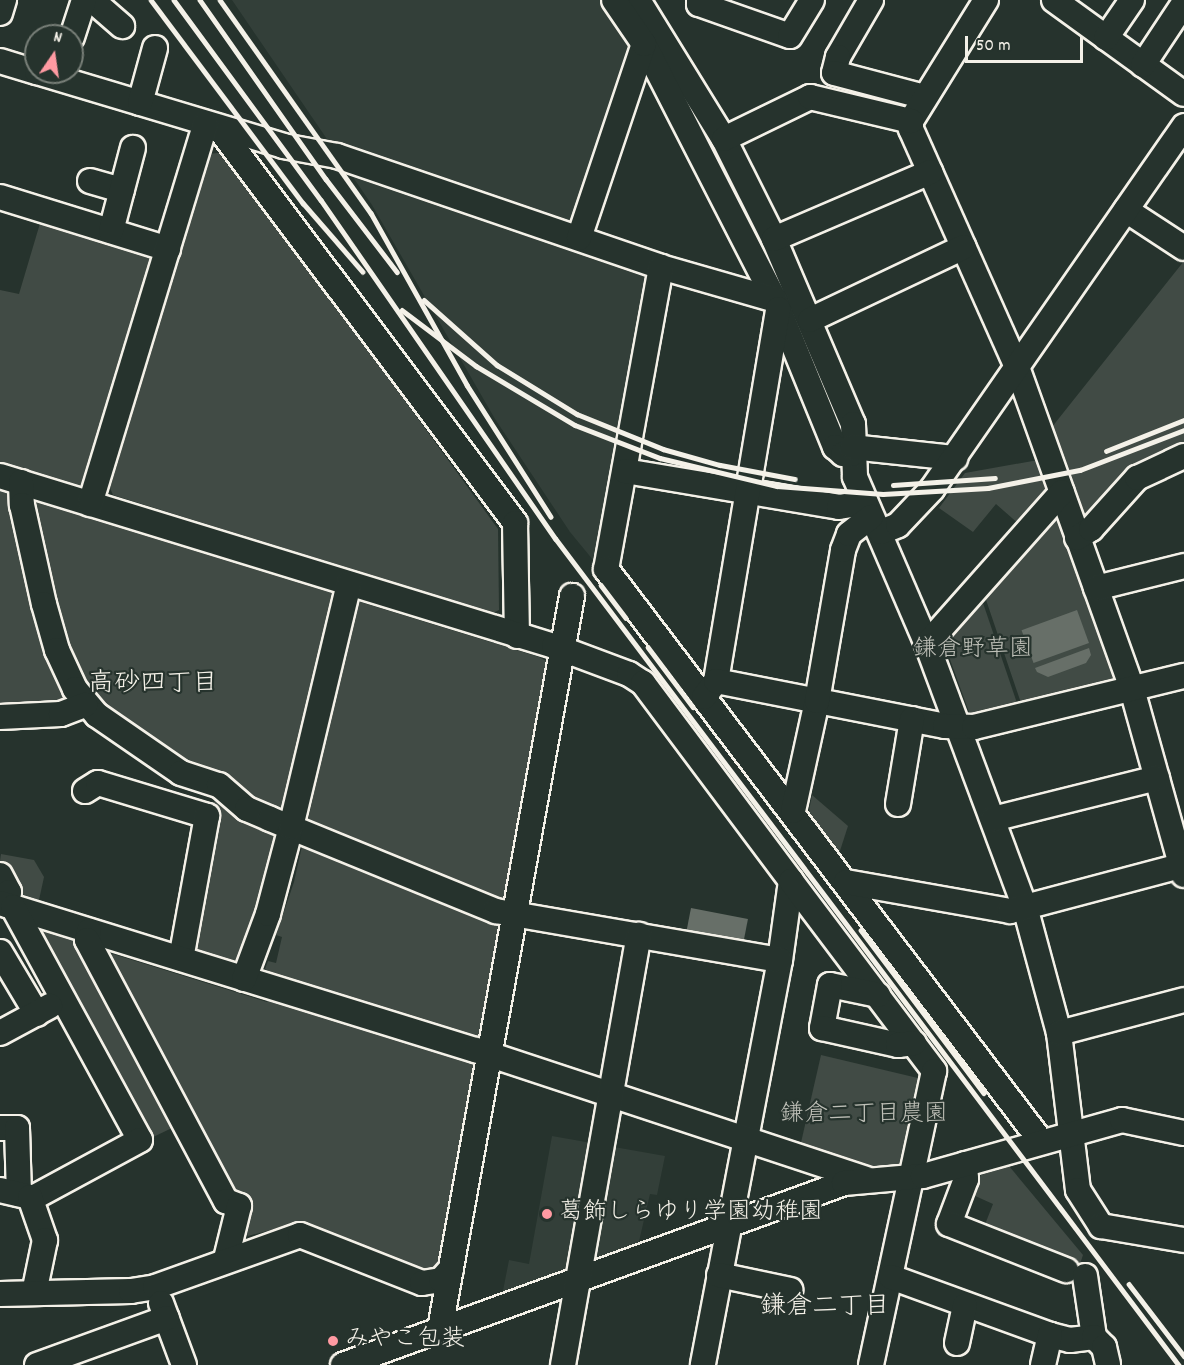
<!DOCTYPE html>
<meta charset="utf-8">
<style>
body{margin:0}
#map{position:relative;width:1184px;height:1365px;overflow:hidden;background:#26332d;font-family:Dekko,"Klee One",sans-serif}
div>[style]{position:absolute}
.built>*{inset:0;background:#333f39}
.green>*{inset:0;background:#414b45}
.water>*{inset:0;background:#676f68;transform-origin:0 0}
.roads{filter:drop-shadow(2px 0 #f4f1e8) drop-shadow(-2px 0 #f4f1e8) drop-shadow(0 2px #f4f1e8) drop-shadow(0 -2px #f4f1e8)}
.minor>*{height:24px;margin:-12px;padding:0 12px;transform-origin:12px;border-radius:12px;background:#26332d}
.rail>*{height:4.5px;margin:-2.25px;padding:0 2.25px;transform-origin:2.25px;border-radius:2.25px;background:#f4f1e8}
.dots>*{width:16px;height:16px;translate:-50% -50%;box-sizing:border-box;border:3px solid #26332d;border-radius:50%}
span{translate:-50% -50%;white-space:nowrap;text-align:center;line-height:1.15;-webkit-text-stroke:4.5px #26332d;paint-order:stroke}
.park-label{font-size:24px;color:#bebfb7}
.poi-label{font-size:24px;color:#f4f1e8}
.left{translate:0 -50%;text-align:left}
.neighbourhood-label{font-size:26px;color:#f4f1e8}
.north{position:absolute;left:24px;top:24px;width:60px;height:60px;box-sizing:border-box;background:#26332d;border:2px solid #787f78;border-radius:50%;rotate:13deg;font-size:16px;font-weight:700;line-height:24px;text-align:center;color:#f4f1e8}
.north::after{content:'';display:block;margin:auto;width:21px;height:27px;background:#ff9aa2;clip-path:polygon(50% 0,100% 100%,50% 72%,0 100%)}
.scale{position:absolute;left:965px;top:36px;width:118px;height:27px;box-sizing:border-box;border:3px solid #f4f1e8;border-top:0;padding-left:8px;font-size:18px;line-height:21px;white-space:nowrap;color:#f4f1e8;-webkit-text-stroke:4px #26332d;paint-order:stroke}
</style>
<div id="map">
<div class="built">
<div style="clip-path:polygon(232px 0,604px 0,638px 48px,573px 241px,653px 275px,598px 566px,570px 532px,495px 419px,372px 205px)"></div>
<div style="clip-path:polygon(552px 1136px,665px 1156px,657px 1195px,650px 1194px,637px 1250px,501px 1301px,509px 1260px,529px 1264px)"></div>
</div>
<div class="green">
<div style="clip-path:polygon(225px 152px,498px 529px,499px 610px,493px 613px,113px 495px,110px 488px,209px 154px)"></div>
<div style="clip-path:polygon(41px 220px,149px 254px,155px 262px,82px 487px,78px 488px,0 466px,0 290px,19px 294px)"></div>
<div style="clip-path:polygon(1184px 261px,1184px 449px,1085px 519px,1117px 675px,1112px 683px,1022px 706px,982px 588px,1029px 533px,996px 504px,973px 532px,939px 508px,965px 473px,1055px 457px,1048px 432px)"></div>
<div style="clip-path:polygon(0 489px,12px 493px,70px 697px,67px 702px,0 707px)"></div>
<div style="clip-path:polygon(33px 499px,334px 593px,283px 811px,279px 812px,182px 764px,120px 721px,84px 687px,56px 616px)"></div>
<div style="clip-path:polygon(357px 601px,539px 657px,550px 663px,440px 1258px,436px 1267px,421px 1269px,296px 1223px,248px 1236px,107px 958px,113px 954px,267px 1002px,274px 974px,265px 969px,268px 961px,276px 963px,282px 937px,276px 935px,294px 882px)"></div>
<div style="clip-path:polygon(983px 603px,1018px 706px,981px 715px,969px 712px,944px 643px)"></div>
<div style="clip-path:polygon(812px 795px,848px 826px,838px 857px,808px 816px)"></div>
<div style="clip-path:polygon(215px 798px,241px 819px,278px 837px,242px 964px,190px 949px)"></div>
<div style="clip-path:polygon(1px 854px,34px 860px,44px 877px,39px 900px,16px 892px,0 861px)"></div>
<div style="clip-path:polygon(31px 926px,75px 940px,176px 1126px,145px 1141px)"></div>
<div style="clip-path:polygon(821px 1055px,922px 1079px,902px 1167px,863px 1167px,800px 1147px)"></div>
<div style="clip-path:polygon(1009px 1166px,1083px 1255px,1080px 1264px,984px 1227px,993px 1204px,973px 1195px,981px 1175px)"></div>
</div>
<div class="water">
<div style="left:1077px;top:610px;width:35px;height:59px;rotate:70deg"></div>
<div style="clip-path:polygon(1089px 648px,1091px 655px,1086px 663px,1048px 677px,1037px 672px,1035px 668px)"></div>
<div style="left:691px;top:908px;width:58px;height:24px;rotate:11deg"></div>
</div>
<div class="roads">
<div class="minor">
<div style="left:92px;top:0;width:40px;rotate:41deg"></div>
<div style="left:638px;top:0;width:163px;rotate:58.3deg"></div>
<div style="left:724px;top:139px;width:112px;rotate:63.4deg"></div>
<div style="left:774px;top:239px;width:201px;rotate:66.9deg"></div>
<div style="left:853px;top:424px;width:53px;rotate:87.8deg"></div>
<div style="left:855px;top:477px;width:182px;rotate:66.7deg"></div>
<div style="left:927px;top:644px;width:281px;rotate:69.6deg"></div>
<div style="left:1025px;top:907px;width:131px;rotate:74.9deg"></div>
<div style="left:1059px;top:1033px;width:158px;rotate:83.1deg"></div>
<div style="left:1078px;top:1190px;width:43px;rotate:57.4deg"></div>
<div style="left:1101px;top:1226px;width:84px;rotate:9.6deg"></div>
<div style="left:699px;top:0;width:4px;rotate:90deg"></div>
<div style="left:699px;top:4px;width:96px;rotate:19.4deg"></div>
<div style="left:790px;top:36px;width:42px;rotate:-58.6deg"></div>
<div style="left:871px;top:0;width:66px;rotate:120.1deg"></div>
<div style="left:838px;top:57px;width:16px;rotate:104deg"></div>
<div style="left:834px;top:73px;width:94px;rotate:14.8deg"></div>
<div style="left:986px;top:0;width:142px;rotate:121.8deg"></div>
<div style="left:911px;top:121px;width:8px;rotate:90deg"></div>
<div style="left:911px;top:129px;width:261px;rotate:66deg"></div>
<div style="left:1017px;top:367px;width:342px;rotate:70.3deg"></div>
<div style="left:1132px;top:689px;width:193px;rotate:74.4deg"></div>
<div style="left:1054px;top:0;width:160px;rotate:35.9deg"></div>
<div style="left:0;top:13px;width:14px;rotate:-73deg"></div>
<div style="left:72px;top:37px;width:39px;rotate:-72deg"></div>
<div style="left:1106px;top:38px;width:46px;rotate:-55.6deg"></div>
<div style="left:644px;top:44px;width:288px;rotate:62.9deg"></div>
<div style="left:775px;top:300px;width:159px;rotate:67.8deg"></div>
<div style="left:835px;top:447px;width:11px;rotate:41deg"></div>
<div style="left:843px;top:454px;width:9px"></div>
<div style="left:0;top:61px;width:38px;rotate:17deg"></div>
<div style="left:1143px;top:65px;width:74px;rotate:-56.5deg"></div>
<div style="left:37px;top:72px;width:257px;rotate:16.7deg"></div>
<div style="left:283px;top:146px;width:55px;rotate:10.5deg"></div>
<div style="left:337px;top:156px;width:342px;rotate:18.9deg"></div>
<div style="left:661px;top:267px;width:119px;rotate:16.1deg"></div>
<div style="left:140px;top:103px;width:57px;rotate:-74.7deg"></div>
<div style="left:218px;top:127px;width:495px;rotate:53.1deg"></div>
<div style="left:515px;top:523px;width:113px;rotate:89deg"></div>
<div style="left:724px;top:139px;width:96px;rotate:-26deg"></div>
<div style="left:810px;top:97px;width:104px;rotate:13.4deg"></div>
<div style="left:90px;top:181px;width:33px;rotate:16deg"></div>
<div style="left:0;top:197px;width:176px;rotate:17.2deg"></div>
<div style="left:1126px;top:210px;width:69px;rotate:33.2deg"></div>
<div style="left:111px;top:231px;width:86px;rotate:-75.2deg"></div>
<div style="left:579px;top:238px;width:205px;rotate:-71.5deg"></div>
<div style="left:644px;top:44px;width:53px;rotate:-124.3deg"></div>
<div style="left:774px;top:239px;width:170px;rotate:-23.2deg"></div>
<div style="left:661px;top:267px;width:307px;rotate:100.3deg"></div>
<div style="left:606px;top:569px;width:717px;rotate:52.76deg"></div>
<div style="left:810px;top:320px;width:170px;rotate:-25.4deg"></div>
<div style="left:852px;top:447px;width:104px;rotate:6.1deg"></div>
<div style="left:625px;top:471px;width:217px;rotate:9.5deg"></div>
<div style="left:839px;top:507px;width:26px;rotate:-9deg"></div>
<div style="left:0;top:476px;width:579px;rotate:17.06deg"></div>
<div style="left:554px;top:646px;width:80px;rotate:20.5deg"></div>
<div style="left:629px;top:674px;width:17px;rotate:33deg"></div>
<div style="left:643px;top:683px;width:247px;rotate:53.2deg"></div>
<div style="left:791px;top:881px;width:80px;rotate:97.9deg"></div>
<div style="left:780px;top:960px;width:412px;rotate:100.8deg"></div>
<div style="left:21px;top:482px;width:23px;rotate:88deg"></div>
<div style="left:22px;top:505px;width:101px;rotate:77.5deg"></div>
<div style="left:44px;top:604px;width:48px;rotate:74.2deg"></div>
<div style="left:57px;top:650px;width:43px;rotate:65.2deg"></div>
<div style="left:75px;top:689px;width:34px;rotate:50deg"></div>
<div style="left:97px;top:715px;width:102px;rotate:34.6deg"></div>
<div style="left:181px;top:773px;width:40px;rotate:18deg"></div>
<div style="left:219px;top:785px;width:37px;rotate:41deg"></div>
<div style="left:247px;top:809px;width:25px;rotate:23deg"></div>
<div style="left:270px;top:819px;width:244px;rotate:22.2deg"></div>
<div style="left:496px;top:911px;width:288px;rotate:9.8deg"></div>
<div style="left:90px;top:504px;width:398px;rotate:-73.1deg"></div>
<div style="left:881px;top:532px;width:18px;rotate:-22deg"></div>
<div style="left:898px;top:525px;width:50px;rotate:-46.6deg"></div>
<div style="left:932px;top:489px;width:442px;rotate:-55.2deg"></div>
<div style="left:1077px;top:538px;width:17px;rotate:-33deg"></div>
<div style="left:1091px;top:529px;width:69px;rotate:-48deg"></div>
<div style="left:1137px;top:478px;width:52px;rotate:-25.1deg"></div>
<div style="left:1096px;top:588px;width:91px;rotate:-14deg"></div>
<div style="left:927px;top:644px;width:203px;rotate:-48.4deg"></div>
<div style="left:716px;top:681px;width:377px;rotate:-80.5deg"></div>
<div style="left:704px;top:697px;width:20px;rotate:-53deg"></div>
<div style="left:716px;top:681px;width:233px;rotate:11.1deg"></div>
<div style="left:945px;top:726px;width:29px;rotate:2deg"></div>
<div style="left:974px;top:727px;width:216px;rotate:-13.7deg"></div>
<div style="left:0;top:717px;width:61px;rotate:-2.8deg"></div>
<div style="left:61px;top:714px;width:26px;rotate:-21deg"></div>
<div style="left:85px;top:791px;width:15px;rotate:-32deg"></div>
<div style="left:98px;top:783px;width:114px;rotate:16.8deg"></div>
<div style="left:207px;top:816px;width:145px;rotate:100.3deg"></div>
<div style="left:898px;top:804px;width:86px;rotate:-80.6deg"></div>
<div style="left:793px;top:811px;width:113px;rotate:-77.7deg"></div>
<div style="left:817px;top:701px;width:153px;rotate:-80.2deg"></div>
<div style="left:843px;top:550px;width:17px;rotate:-69deg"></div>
<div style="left:849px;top:534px;width:28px;rotate:-38deg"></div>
<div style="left:993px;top:819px;width:169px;rotate:-14deg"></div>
<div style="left:0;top:875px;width:19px;rotate:62deg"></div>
<div style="left:9px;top:892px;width:13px;rotate:99deg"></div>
<div style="left:791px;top:881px;width:238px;rotate:53deg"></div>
<div style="left:934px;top:1071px;width:301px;rotate:102.1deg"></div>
<div style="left:846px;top:882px;width:167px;rotate:10deg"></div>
<div style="left:1010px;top:911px;width:180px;rotate:-14.8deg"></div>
<div style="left:0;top:903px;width:498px;rotate:17.2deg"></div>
<div style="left:476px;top:1050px;width:410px;rotate:18.3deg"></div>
<div style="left:13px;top:907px;width:265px;rotate:61.4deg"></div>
<div style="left:140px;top:1140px;width:124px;rotate:151.6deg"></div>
<div style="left:89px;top:931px;width:9px;rotate:103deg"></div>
<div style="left:87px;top:940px;width:296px;rotate:62deg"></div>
<div style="left:226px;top:1201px;width:14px;rotate:21deg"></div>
<div style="left:239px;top:1206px;width:55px;rotate:103.8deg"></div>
<div style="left:0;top:952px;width:72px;rotate:59.2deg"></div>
<div style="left:244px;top:979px;width:69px;rotate:-69.7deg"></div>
<div style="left:268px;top:914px;width:90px;rotate:-75.2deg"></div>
<div style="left:291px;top:827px;width:250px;rotate:-76.6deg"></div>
<div style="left:878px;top:995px;width:49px;rotate:-168.2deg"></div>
<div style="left:830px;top:985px;width:44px;rotate:100.5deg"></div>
<div style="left:822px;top:1028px;width:78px;rotate:12.6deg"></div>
<div style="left:898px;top:1045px;width:16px;rotate:-7deg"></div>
<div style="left:0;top:1033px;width:57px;rotate:-28.4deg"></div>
<div style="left:1059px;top:1033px;width:129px;rotate:-14.8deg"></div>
<div style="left:0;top:1128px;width:17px"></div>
<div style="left:17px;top:1128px;width:66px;rotate:88.3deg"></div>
<div style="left:965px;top:1164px;width:15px;rotate:86deg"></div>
<div style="left:966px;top:1179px;width:48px;rotate:110.7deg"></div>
<div style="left:949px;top:1224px;width:126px;rotate:21.5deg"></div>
<div style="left:0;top:1190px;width:31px;rotate:13deg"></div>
<div style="left:30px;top:1197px;width:46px;rotate:70.8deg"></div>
<div style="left:45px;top:1240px;width:54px;rotate:101.7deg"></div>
<div style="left:719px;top:1275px;width:73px;rotate:11.9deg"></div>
<div style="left:1085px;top:1276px;width:62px;rotate:81.6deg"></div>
<div style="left:891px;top:1277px;width:169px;rotate:20deg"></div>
<div style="left:1050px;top:1335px;width:21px;rotate:14deg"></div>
<div style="left:1070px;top:1340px;width:24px;rotate:-7deg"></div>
<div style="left:1094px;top:1337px;width:14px;rotate:45deg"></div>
<div style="left:1104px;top:1347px;width:18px;rotate:77deg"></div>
<div style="left:0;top:1294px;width:131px;rotate:-1.3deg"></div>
<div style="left:131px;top:1291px;width:24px;rotate:-9deg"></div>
<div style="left:155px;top:1287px;width:154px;rotate:-19.7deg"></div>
<div style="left:300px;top:1235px;width:131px;rotate:21.5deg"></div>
<div style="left:422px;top:1283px;width:19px;rotate:-9deg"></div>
<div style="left:441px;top:1280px;width:15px;rotate:-48deg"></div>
<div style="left:161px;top:1303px;width:66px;rotate:69.6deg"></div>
<div style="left:440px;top:1329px;width:745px;rotate:-79.79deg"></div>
<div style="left:957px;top:1343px;width:38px;rotate:-78deg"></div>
<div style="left:37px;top:1365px;width:138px;rotate:-19.9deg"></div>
<div style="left:343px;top:1365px;width:533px;rotate:-19.96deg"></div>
<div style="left:844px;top:1183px;width:79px;rotate:-5.1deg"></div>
<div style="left:923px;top:1176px;width:207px;rotate:-15.7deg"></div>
<div style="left:1122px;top:1120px;width:63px;rotate:11.8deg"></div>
<div style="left:563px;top:1365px;width:437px;rotate:-80deg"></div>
<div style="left:1043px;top:1365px;width:31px;rotate:-77deg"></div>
</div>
</div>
<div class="rail">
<div style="left:151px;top:0;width:254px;rotate:53.2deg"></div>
<div style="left:303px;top:203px;width:91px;rotate:49deg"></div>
<div style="left:174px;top:0;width:248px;rotate:53.7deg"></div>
<div style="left:321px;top:200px;width:412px;rotate:55.3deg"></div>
<div style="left:556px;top:539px;width:1035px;rotate:52.98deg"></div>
<div style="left:200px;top:0;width:219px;rotate:54.9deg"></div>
<div style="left:326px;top:179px;width:117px;rotate:52.6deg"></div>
<div style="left:220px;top:0;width:261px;rotate:54.7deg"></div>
<div style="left:371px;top:213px;width:197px;rotate:60.8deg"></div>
<div style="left:467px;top:385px;width:156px;rotate:57.5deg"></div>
<div style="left:424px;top:300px;width:98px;rotate:41.7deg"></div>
<div style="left:497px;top:365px;width:94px;rotate:31.5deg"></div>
<div style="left:577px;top:414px;width:93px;rotate:22.1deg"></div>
<div style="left:663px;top:449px;width:59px;rotate:15.7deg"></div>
<div style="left:720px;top:465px;width:76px;rotate:10.6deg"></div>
<div style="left:402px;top:310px;width:93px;rotate:37.1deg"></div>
<div style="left:476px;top:366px;width:115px;rotate:30.8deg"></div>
<div style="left:575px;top:425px;width:91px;rotate:21.2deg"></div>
<div style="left:660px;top:458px;width:120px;rotate:13.5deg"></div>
<div style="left:777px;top:486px;width:106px;rotate:4.3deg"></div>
<div style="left:883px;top:494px;width:105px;rotate:-3.3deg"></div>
<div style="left:988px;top:488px;width:94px;rotate:-11.1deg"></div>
<div style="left:1080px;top:470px;width:111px;rotate:-21deg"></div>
<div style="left:1106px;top:451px;width:84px;rotate:-21.7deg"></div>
<div style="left:893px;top:485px;width:102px;rotate:-3.9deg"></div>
<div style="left:601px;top:585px;width:41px;rotate:52.9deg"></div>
<div style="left:648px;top:647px;width:75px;rotate:53.1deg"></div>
<div style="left:861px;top:930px;width:204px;rotate:53deg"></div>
<div style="left:1129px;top:1284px;width:91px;rotate:52.6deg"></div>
</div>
<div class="dots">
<div style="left:547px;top:1214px;background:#ff9aa2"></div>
<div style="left:333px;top:1341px;background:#ff9aa2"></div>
</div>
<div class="park-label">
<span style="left:973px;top:651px">鎌倉野草園</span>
<span style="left:864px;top:1116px">鎌倉二丁目農園</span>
</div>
<div class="poi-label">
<span class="left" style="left:559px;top:1214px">葛飾しらゆり学園幼稚園</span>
<span class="left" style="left:345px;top:1341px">みやこ包装</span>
</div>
<div class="neighbourhood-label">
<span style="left:153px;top:685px">高砂四丁目</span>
<span style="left:825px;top:1308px">鎌倉二丁目</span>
</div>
<div class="north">N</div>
<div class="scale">50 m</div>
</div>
